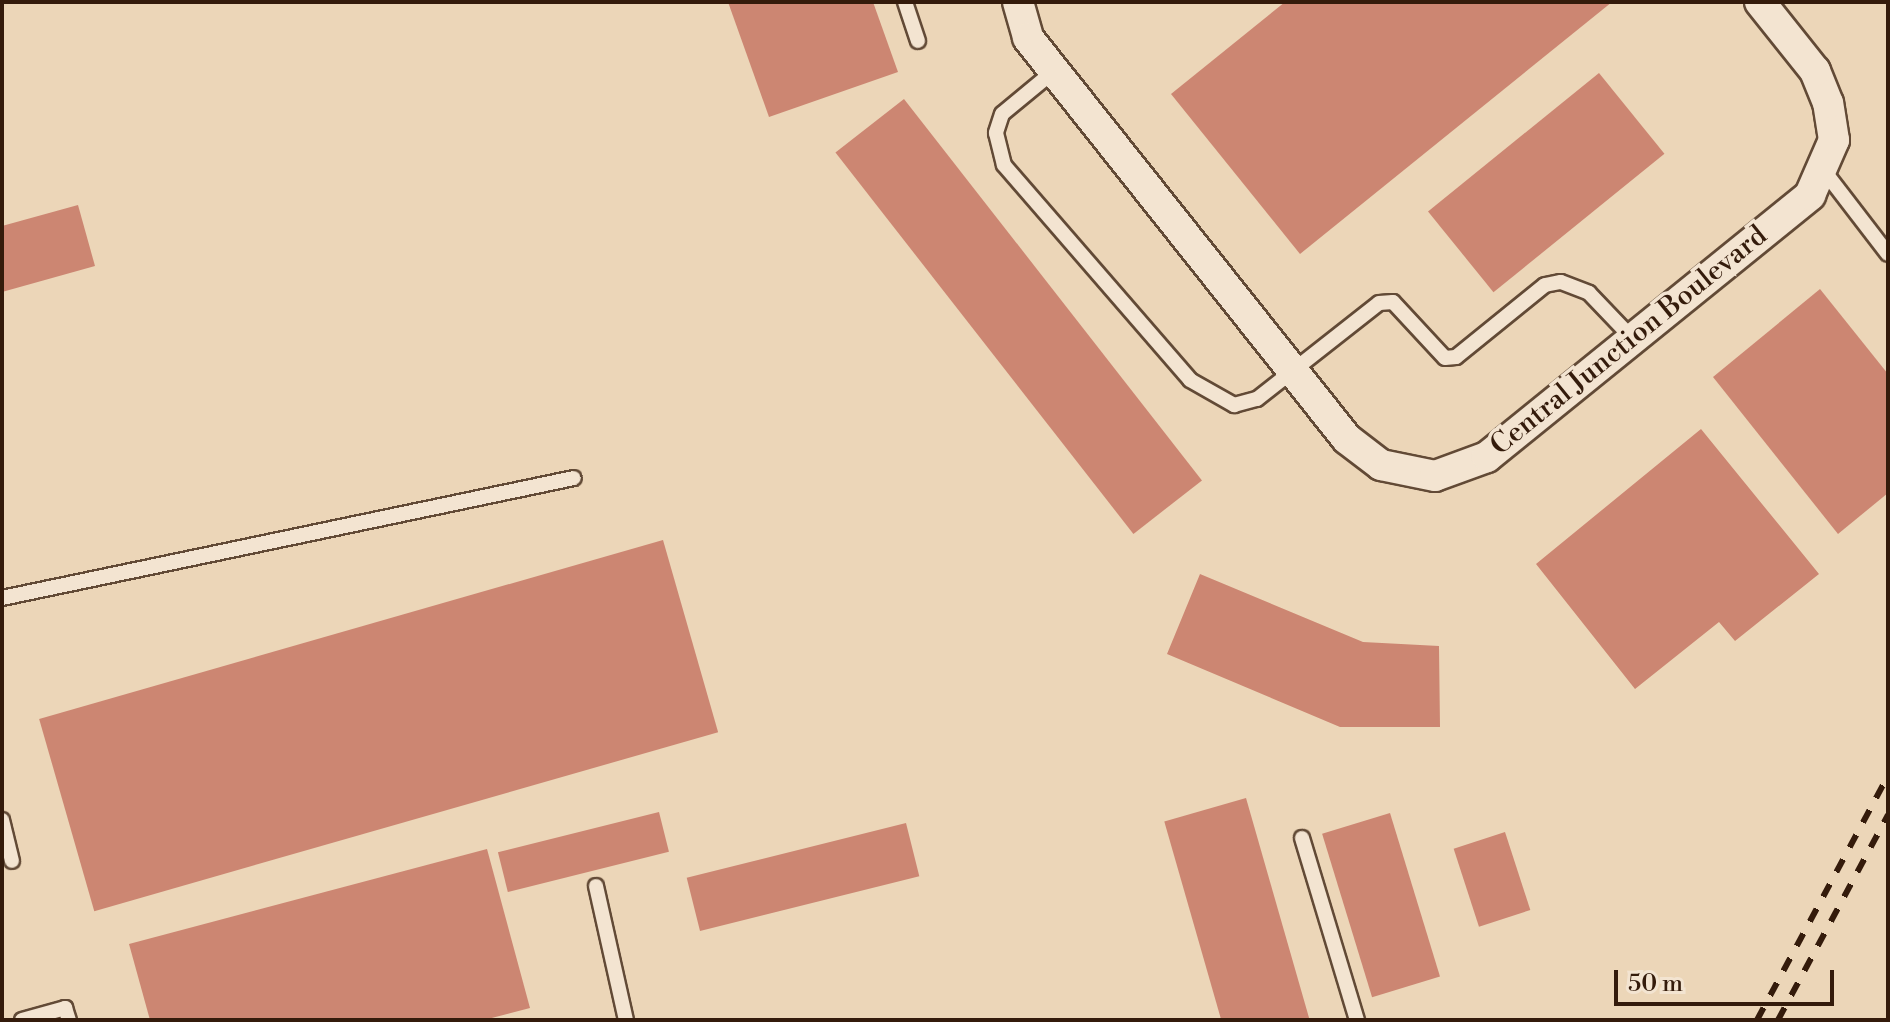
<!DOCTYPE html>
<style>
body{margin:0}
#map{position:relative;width:1890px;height:1022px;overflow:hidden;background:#ecd6b8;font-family:"Libre Bodoni",serif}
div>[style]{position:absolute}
.building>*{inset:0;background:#cc8672;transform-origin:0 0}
.roads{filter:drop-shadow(2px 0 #624a36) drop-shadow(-2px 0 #624a36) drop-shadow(0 2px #624a36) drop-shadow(0 -2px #624a36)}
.service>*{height:14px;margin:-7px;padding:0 7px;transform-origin:7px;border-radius:7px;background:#f3e4d1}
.minor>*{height:30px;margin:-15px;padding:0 15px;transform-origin:15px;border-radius:15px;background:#f3e4d1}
.rail>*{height:6px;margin-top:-3px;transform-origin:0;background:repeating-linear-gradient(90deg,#341b0b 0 14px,transparent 0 28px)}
span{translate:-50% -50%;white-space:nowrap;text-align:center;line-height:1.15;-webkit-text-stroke:7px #f3e4d1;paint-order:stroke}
.street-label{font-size:28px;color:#341b0b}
.frame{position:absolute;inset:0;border:4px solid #341b0b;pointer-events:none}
.scale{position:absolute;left:1614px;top:970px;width:220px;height:36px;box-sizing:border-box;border:4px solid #341b0b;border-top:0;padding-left:10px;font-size:24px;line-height:28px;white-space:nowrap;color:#341b0b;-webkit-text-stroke:6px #f3e4d1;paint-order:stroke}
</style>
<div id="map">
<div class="building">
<div style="clip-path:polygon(728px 2px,873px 2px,898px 72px,769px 117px)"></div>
<div style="clip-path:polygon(1285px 2px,1612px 2px,1300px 254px,1171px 94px)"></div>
<div style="left:1599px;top:73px;width:104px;height:220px;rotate:51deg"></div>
<div style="left:904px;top:99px;width:484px;height:87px;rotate:52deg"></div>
<div style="clip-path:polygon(78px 205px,95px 266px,2px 292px,2px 226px)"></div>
<div style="clip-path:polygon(1820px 289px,1888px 374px,1888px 493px,1838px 534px,1713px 377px)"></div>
<div style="clip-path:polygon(1701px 429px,1819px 574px,1735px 641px,1719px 622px,1635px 689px,1536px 564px)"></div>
<div style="left:663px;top:540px;width:200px;height:649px;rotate:74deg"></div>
<div style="clip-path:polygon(1200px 574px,1363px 642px,1439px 646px,1440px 727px,1340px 727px,1167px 654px)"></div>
<div style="left:1246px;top:798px;width:231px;height:85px;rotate:74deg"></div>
<div style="left:659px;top:812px;width:41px;height:166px;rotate:76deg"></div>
<div style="left:1390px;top:813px;width:171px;height:71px;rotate:73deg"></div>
<div style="left:906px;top:823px;width:55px;height:226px;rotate:76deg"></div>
<div style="left:1505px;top:832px;width:82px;height:54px;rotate:72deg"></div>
<div style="clip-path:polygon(487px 849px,530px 1008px,484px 1020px,150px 1020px,129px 944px)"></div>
</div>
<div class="roads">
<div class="service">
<div style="left:905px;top:2px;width:41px;rotate:71.6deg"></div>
<div style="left:1054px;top:71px;width:67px;rotate:140.4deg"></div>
<div style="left:1002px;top:114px;width:20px;rotate:108deg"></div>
<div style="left:996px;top:133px;width:33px;rotate:76deg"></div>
<div style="left:1004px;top:165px;width:284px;rotate:49.1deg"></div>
<div style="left:1190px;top:380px;width:51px;rotate:29.6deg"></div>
<div style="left:1234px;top:405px;width:24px;rotate:-15deg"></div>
<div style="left:1257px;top:399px;width:155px;rotate:-38.2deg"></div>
<div style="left:1379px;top:303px;width:14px;rotate:-4deg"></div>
<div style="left:1393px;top:302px;width:76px;rotate:47.1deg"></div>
<div style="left:1445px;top:358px;width:11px;rotate:-5deg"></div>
<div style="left:1456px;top:357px;width:114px;rotate:-39deg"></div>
<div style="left:1545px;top:285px;width:16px;rotate:-11deg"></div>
<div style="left:1561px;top:282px;width:30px;rotate:21deg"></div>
<div style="left:1589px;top:293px;width:64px;rotate:46.3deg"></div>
<div style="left:1825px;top:172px;width:103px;rotate:52.5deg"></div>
<div style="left:2px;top:598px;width:584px;rotate:-11.85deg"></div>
<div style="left:2px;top:820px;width:42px;rotate:76.3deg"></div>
<div style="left:1302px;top:838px;width:190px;rotate:73.2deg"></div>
<div style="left:596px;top:886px;width:137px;rotate:77.4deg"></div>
<div style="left:22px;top:1020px;width:45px;rotate:-15.6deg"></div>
<div style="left:65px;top:1008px;width:13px;rotate:72deg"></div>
</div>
<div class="minor">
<div style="left:1018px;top:2px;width:37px;rotate:74deg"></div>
<div style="left:1028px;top:38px;width:512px;rotate:51.5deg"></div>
<div style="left:1347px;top:439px;width:43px;rotate:37.4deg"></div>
<div style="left:1381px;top:465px;width:55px;rotate:11.5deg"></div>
<div style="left:1435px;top:476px;width:55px;rotate:-20.1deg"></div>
<div style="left:1487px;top:457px;width:416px;rotate:-39deg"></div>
<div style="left:1810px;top:195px;width:60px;rotate:-66.4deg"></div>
<div style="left:1834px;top:140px;width:37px;rotate:-99deg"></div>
<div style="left:1828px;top:103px;width:35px;rotate:-112deg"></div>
<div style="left:1815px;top:71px;width:88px;rotate:-128.6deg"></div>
</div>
</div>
<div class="rail">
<div style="left:1757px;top:1020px;width:277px;rotate:-61.8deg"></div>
<div style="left:1778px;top:1020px;width:233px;rotate:-61.8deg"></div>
</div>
<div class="street-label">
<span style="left:1629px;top:341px;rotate:-39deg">Central Junction Boulevard</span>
</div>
<div class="frame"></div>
<div class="scale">50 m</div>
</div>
